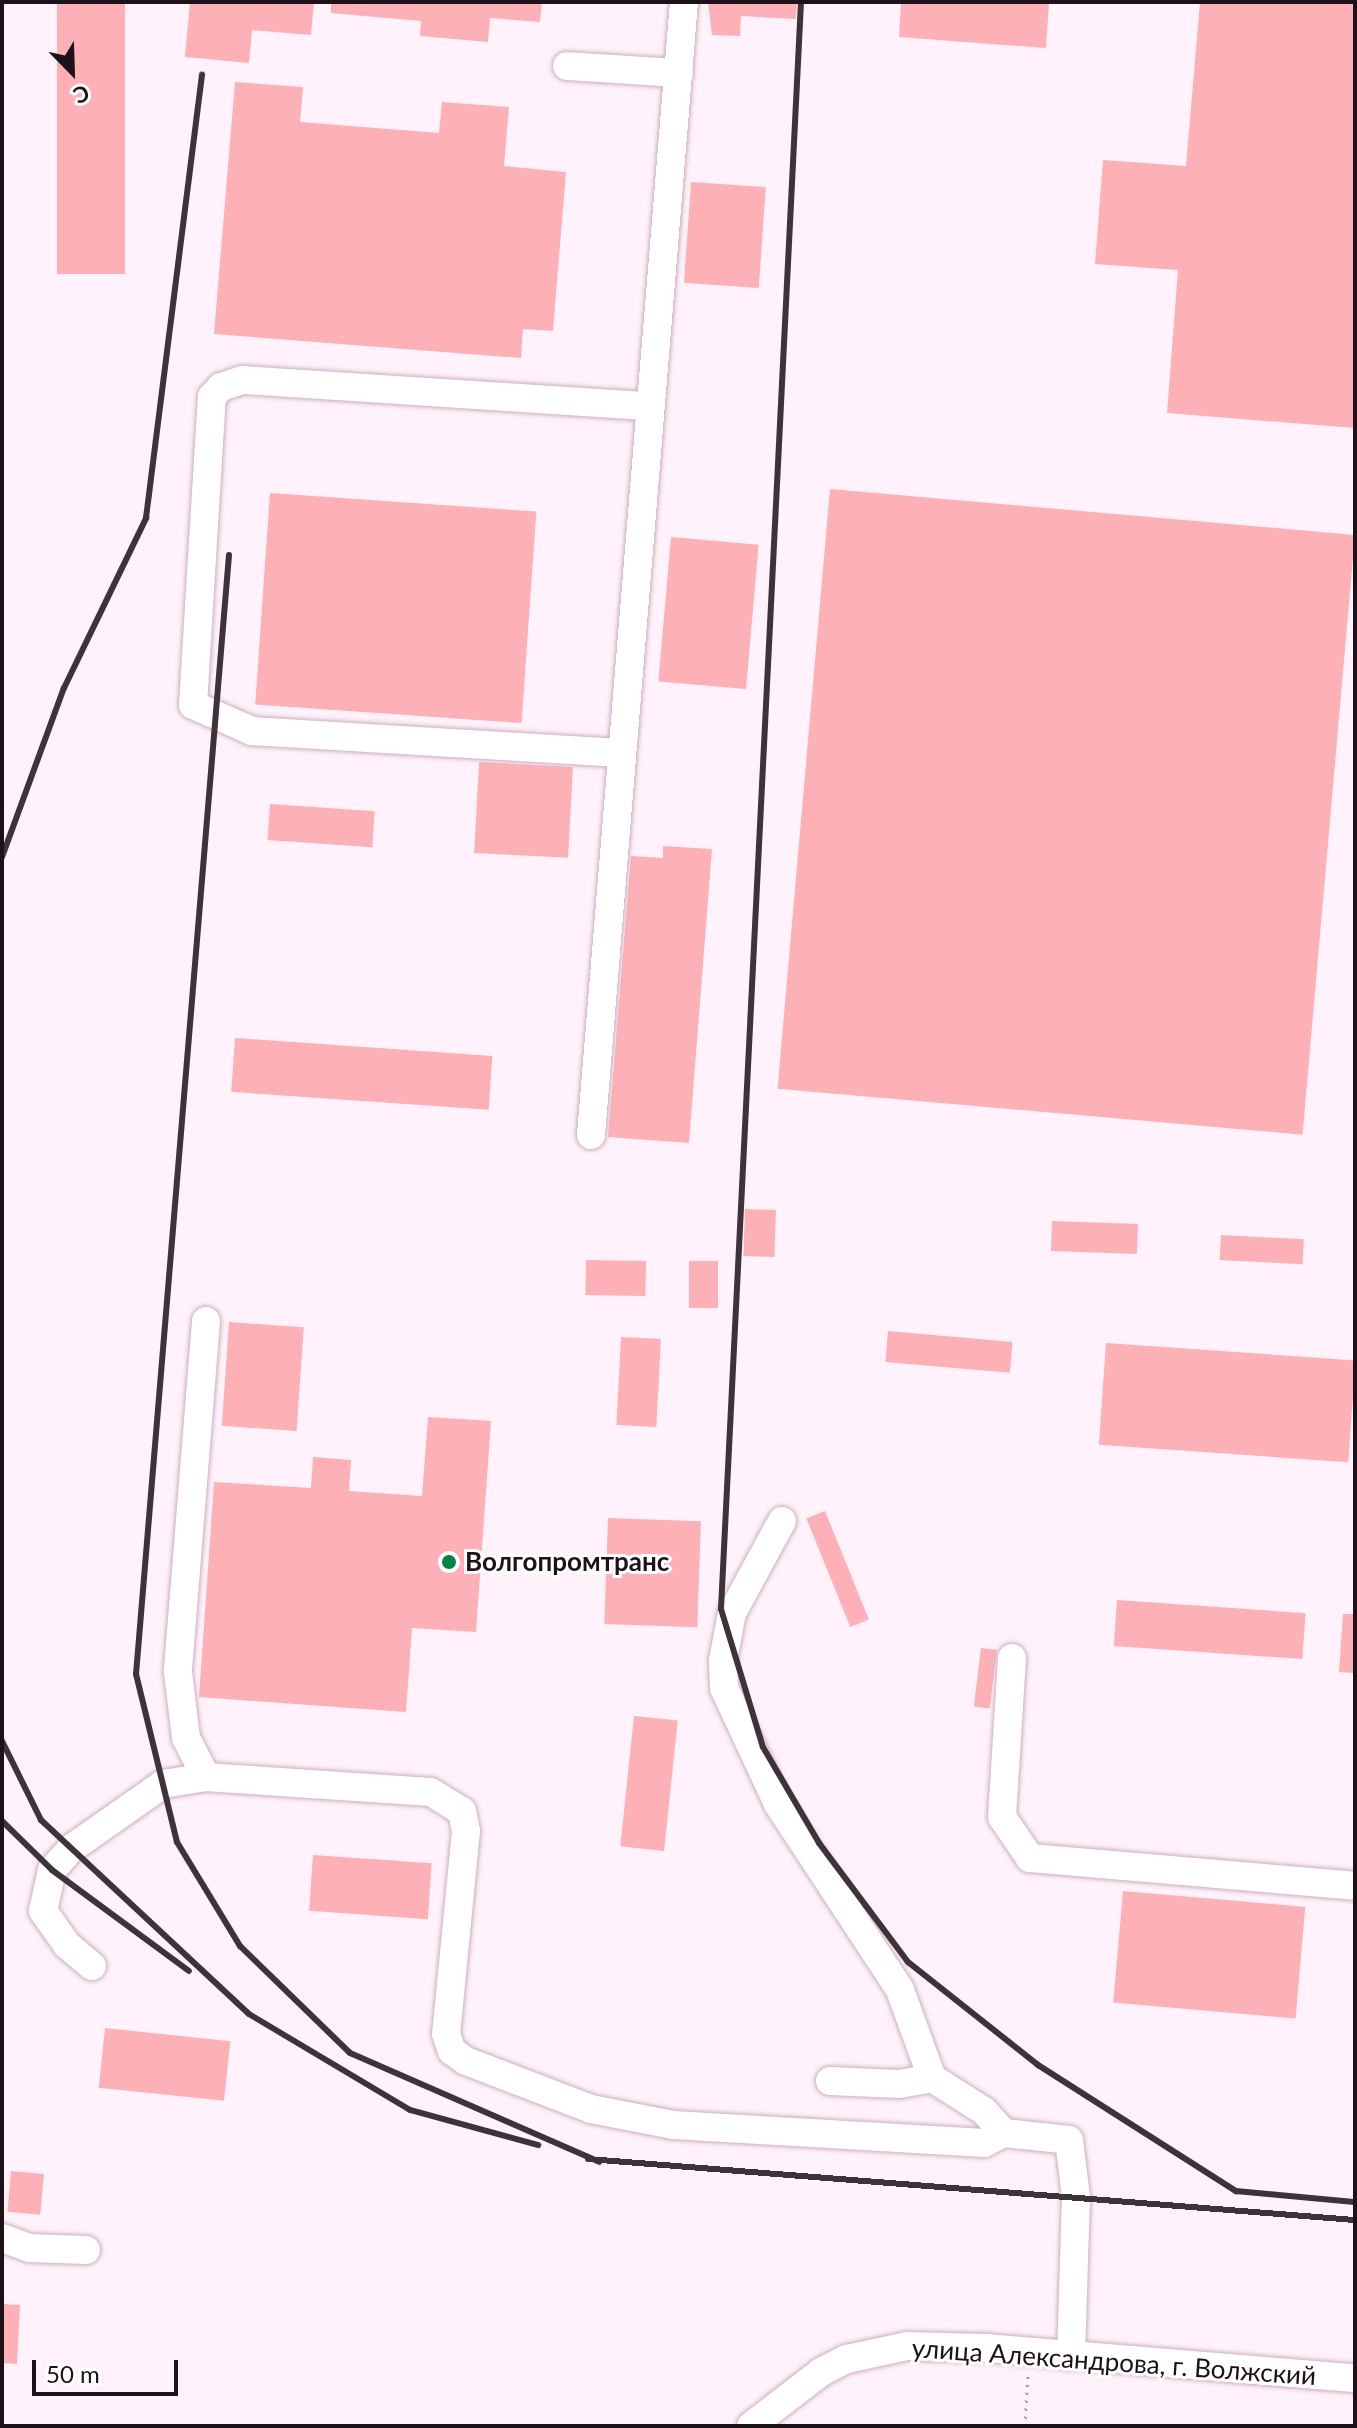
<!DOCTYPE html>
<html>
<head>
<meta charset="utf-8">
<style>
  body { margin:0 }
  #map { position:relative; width:1357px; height:2428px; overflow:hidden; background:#fff2fa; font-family:Lato,sans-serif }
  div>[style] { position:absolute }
  .building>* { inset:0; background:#fdb0b6; transform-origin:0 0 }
  .path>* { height:3px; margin-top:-1.5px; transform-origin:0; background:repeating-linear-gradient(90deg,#a99da5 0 2px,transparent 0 8px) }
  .roads { filter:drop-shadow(0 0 2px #cdaec2) drop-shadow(0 0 2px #cdaec2) }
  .minor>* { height:28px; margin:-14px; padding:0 14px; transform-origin:14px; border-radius:14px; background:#fff }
  .rail>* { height:6px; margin:-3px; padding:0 3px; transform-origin:3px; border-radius:3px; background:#3e333b }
  .dots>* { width:22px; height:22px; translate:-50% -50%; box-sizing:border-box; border:4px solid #fff; border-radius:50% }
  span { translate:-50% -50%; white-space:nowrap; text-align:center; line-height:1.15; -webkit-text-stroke:6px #fff; paint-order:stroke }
  .poi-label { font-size:26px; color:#1d121a; font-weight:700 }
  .left { translate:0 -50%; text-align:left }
  .street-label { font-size:26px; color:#1d121a }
  .frame { position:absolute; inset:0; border:4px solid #1d121a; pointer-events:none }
  .north { position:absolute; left:32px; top:32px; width:80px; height:80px; -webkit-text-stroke:6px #fff; paint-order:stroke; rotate:157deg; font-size:22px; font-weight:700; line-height:32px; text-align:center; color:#1d121a }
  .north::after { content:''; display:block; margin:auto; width:28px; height:36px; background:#1d121a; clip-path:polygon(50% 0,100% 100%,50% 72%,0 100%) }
  .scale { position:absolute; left:32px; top:2360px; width:146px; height:36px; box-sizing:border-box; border:4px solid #1d121a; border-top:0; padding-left:10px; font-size:24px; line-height:28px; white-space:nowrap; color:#1d121a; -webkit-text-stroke:6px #fff; paint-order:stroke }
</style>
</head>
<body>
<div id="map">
  <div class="building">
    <div style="left:57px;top:2px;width:68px;height:272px"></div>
    <div style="clip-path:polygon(190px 2px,314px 2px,311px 35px,252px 30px,249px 63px,185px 57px)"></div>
    <div style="clip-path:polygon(331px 2px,542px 2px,540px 22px,490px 18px,488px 42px,420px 36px,421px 21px,331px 13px)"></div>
    <div style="clip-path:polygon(708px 2px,797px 2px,796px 19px,741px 16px,740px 36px,712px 35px)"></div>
    <div style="clip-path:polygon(901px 2px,1049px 2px,1046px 48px,899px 37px)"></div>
    <div style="clip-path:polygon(1200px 2px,1355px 2px,1355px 428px,1167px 413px,1178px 270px,1095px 264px,1103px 160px,1186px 166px)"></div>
    <div style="clip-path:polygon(235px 82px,303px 87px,300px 122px,439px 133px,442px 102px,509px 107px,504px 166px,566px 172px,553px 331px,523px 329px,521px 358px,214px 334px)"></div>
    <div style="left:691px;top:182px;width:75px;height:101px;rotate:4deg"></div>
    <div style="left:830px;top:489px;width:527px;height:602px;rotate:5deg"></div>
    <div style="left:270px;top:493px;width:267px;height:212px;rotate:4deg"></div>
    <div style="left:671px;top:537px;width:88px;height:145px;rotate:5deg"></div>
    <div style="left:479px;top:762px;width:94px;height:91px;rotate:3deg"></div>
    <div style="left:270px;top:804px;width:105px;height:36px;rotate:4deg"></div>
    <div style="clip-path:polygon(663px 846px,712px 849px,689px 1143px,608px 1137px,631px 856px,663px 858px)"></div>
    <div style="left:235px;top:1038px;width:258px;height:54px;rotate:4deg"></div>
    <div style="left:745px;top:1209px;width:31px;height:47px;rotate:2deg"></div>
    <div style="left:1052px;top:1221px;width:86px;height:30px;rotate:2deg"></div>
    <div style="left:1221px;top:1235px;width:83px;height:25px;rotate:3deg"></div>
    <div style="left:586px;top:1260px;width:60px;height:35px;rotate:1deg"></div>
    <div style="left:689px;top:1261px;width:29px;height:47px"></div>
    <div style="left:229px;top:1322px;width:75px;height:104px;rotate:4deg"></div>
    <div style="left:888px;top:1331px;width:125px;height:31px;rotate:5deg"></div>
    <div style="left:621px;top:1337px;width:40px;height:88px;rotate:3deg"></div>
    <div style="left:1106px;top:1343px;width:250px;height:102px;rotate:4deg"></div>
    <div style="clip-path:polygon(428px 1417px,491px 1421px,476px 1632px,412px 1628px,406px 1712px,199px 1697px,214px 1482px,311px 1488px,313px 1457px,351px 1460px,349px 1491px,422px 1496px)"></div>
    <div style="left:825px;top:1511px;width:117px;height:20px;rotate:68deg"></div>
    <div style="left:608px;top:1518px;width:93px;height:106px;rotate:2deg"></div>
    <div style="left:1117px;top:1600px;width:189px;height:46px;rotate:4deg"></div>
    <div style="clip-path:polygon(1343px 1614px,1355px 1614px,1355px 1673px,1339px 1672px)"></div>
    <div style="left:981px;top:1648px;width:16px;height:59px;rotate:7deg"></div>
    <div style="left:634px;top:1716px;width:44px;height:131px;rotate:6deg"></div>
    <div style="left:313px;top:1855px;width:119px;height:56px;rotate:4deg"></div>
    <div style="left:1123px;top:1891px;width:183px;height:112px;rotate:5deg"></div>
    <div style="left:105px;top:2028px;width:126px;height:60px;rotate:6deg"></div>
    <div style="left:11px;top:2171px;width:33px;height:41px;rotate:5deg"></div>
    <div style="clip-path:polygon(2px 2304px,20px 2305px,17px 2364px,2px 2363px)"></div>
  </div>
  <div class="path">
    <div style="left:1025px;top:2426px;width:52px;rotate:-86.7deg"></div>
  </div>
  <div class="roads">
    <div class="minor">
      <div style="left:567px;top:66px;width:112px;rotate:3.6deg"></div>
      <div style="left:619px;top:753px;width:368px;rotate:-176.6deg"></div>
      <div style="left:252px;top:731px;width:64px;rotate:-156.2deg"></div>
      <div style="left:193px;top:705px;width:309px;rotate:-86.5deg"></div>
      <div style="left:212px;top:397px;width:13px;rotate:-48deg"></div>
      <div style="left:221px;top:387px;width:23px;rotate:-18deg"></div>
      <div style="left:243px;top:380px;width:408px;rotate:3.7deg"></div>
      <div style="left:591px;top:1135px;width:1137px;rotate:-85.31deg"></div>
      <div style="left:206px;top:1321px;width:352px;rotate:94.6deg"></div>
      <div style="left:178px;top:1672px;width:66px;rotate:83.1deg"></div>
      <div style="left:186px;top:1738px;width:44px;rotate:62.9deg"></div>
      <div style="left:782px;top:1521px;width:105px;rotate:118.5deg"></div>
      <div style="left:732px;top:1613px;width:48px;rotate:100.8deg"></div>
      <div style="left:723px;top:1660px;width:28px;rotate:88deg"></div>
      <div style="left:724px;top:1688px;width:128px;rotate:65deg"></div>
      <div style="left:778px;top:1804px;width:222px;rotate:56.7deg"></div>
      <div style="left:900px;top:1990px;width:94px;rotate:70deg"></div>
      <div style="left:1012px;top:1658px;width:159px;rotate:93.6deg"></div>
      <div style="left:1002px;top:1817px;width:50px;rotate:55.7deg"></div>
      <div style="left:1030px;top:1858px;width:326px;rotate:4.9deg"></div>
      <div style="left:92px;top:1966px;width:33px;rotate:-140deg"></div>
      <div style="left:67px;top:1945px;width:42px;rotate:-125.2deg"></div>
      <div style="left:43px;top:1911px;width:42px;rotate:-77.6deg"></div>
      <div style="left:52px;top:1870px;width:30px;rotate:-48deg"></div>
      <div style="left:72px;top:1848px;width:111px;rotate:-35.1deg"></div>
      <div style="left:163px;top:1784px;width:44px;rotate:-9.2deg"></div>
      <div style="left:206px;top:1777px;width:225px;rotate:3.8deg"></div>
      <div style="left:431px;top:1792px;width:36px;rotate:32deg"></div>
      <div style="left:462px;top:1811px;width:20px;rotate:79deg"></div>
      <div style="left:466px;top:1831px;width:204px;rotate:95.6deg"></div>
      <div style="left:446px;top:2034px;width:18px;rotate:71deg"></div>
      <div style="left:452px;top:2051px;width:17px;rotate:36deg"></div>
      <div style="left:466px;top:2061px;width:134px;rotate:21deg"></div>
      <div style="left:591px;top:2109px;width:84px;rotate:11deg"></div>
      <div style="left:673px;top:2125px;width:312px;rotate:3.3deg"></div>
      <div style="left:984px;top:2143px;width:22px;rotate:-27deg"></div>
      <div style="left:830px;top:2081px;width:69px;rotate:2.5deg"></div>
      <div style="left:899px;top:2084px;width:34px;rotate:-10deg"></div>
      <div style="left:932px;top:2078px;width:62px;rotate:32.4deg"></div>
      <div style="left:984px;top:2111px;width:30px;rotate:48deg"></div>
      <div style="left:1004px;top:2133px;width:65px;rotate:6.1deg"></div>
      <div style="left:1069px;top:2140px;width:57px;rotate:83deg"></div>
      <div style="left:1076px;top:2197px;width:159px;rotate:91.8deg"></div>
      <div style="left:2px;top:2238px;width:29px;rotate:20deg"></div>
      <div style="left:29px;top:2248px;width:57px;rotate:2deg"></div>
      <div style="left:751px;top:2426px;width:88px;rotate:-37.6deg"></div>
      <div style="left:821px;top:2372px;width:29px;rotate:-27deg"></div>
      <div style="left:847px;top:2359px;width:61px;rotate:-12.2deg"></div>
      <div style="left:907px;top:2346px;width:80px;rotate:1.4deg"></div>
      <div style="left:987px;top:2348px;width:369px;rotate:4.7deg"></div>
    </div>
  </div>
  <div class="rail">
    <div style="left:801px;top:2px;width:1609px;rotate:92.85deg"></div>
    <div style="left:721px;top:1609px;width:144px;rotate:73.1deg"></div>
    <div style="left:763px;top:1747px;width:111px;rotate:59.7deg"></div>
    <div style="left:819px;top:1843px;width:149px;rotate:53.2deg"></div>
    <div style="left:908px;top:1962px;width:166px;rotate:38.4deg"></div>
    <div style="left:1038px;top:2065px;width:235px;rotate:32.5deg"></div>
    <div style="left:1236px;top:2191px;width:120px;rotate:5.3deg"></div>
    <div style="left:229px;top:555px;width:1123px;rotate:94.75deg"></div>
    <div style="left:136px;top:1674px;width:173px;rotate:76.3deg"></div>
    <div style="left:177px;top:1842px;width:122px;rotate:58.8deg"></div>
    <div style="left:240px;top:1946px;width:153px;rotate:44.2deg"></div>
    <div style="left:350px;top:2053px;width:272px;rotate:23.6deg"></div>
    <div style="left:2px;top:857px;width:180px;rotate:-69.9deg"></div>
    <div style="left:64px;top:688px;width:189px;rotate:-64.2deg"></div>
    <div style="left:146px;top:518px;width:447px;rotate:-82.8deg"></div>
    <div style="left:2px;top:1741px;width:88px;rotate:63.7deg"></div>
    <div style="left:41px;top:1820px;width:284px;rotate:43deg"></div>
    <div style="left:249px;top:2014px;width:187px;rotate:30.8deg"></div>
    <div style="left:410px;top:2110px;width:133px;rotate:15.3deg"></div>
    <div style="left:2px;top:1821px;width:70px;rotate:44.4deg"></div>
    <div style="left:52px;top:1870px;width:170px;rotate:36.4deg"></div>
    <div style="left:588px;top:2159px;width:769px;rotate:4.55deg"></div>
  </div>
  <div class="dots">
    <div style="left:449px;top:1562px;background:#008642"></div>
  </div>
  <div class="poi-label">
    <span class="left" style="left:465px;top:1562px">Волгопромтранс</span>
  </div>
  <div class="street-label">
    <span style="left:1114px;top:2362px;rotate:4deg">улица Александрова, г. Волжский</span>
  </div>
  <div class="frame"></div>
  <div class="north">С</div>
  <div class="scale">50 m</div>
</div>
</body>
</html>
